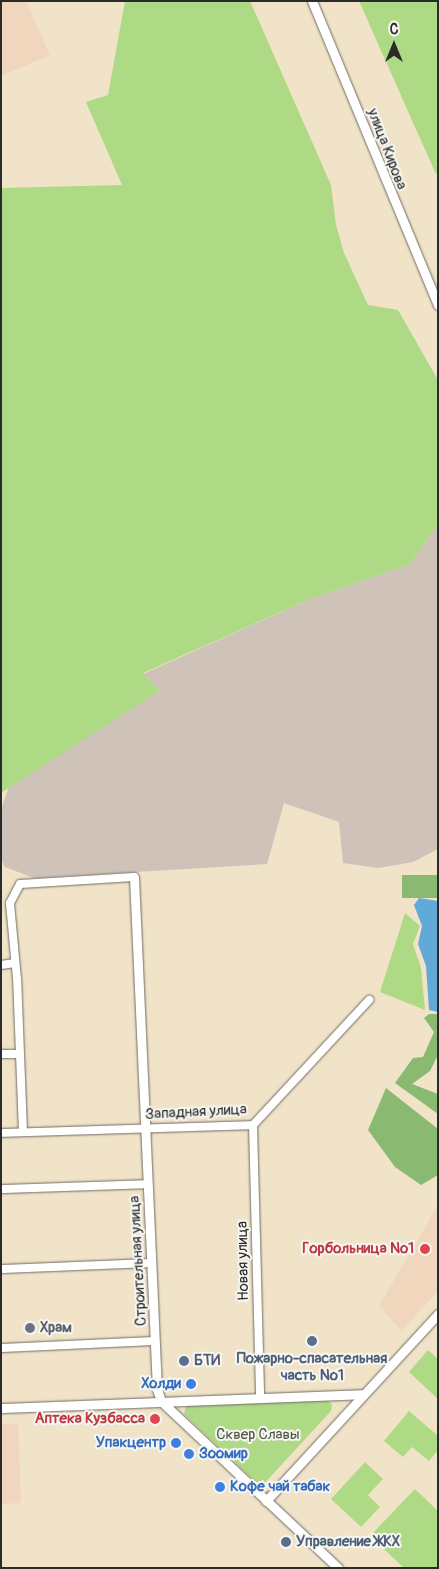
<!DOCTYPE html>
<html>
<head>
<meta charset="utf-8">
<style>
  body { margin:0 }
  #map { position:relative; width:439px; height:1569px; overflow:hidden; background:#f0e3c8; font-family:Pangolin,sans-serif }
  div>[style] { position:absolute }
  .built>* { inset:0; background:#f0d6bc }
  .industrial>* { inset:0; background:#cec2b9 }
  .green>* { inset:0; background:#aed985 }
  .forest>* { inset:0; background:#8ab972; transform-origin:0 0 }
  .water>* { inset:0; background:#61aad8 }
  .roads { filter:drop-shadow(0 0 1px #706b62) drop-shadow(0 0 1px #706b62) }
  .minor>* { height:8px; margin:-4px; padding:0 4px; transform-origin:4px; border-radius:4px; background:#fff }
  .tertiary>* { height:9px; margin:-4.5px; padding:0 4.5px; transform-origin:4.5px; border-radius:4.5px; background:#fff }
  .dots>* { width:14px; height:14px; translate:-50% -50%; box-sizing:border-box; border:2px solid #f6f6f2; border-radius:50% }
  span { translate:-50% -50%; white-space:nowrap; text-align:center; line-height:1.15; -webkit-text-stroke:4px #f6f6f2; paint-order:stroke }
  .street-label { font-size:15px; color:#2b2b2b }
  .health-label { font-size:15px; color:#be3a42; font-weight:700 }
  .right { translate:-100% -50%; text-align:right }
  .worship-label { font-size:15px; color:#5b616d; font-weight:700 }
  .left { translate:0 -50%; text-align:left }
  .service-label { font-size:15px; color:#4e5e75; font-weight:700 }
  .shop-label { font-size:15px; color:#366cbe; font-weight:700 }
  .park-label { font-size:15px; color:#4c5642 }
  .frame { position:absolute; inset:0; border:2px solid #2b2b2b; pointer-events:none }
  .north { position:absolute; left:369px; top:20px; width:50px; height:50px; -webkit-text-stroke:4px #f6f6f2; paint-order:stroke; rotate:0deg; font-size:14px; font-weight:700; line-height:20px; text-align:center; color:#2b2b2b }
  .north::after { content:''; display:block; margin:auto; width:18px; height:22px; background:#2b2b2b; clip-path:polygon(50% 0,100% 100%,50% 72%,0 100%) }
</style>
</head>
<body>
<div id="map">
  <div class="built">
    <div style="clip-path:polygon(1px 1px,26px 1px,50px 55px,1px 76px)"></div>
    <div style="clip-path:polygon(438px 1205px,438px 1291px,401px 1331px,379px 1306px)"></div>
    <div style="clip-path:polygon(1px 1424px,18px 1424px,21px 1503px,1px 1504px)"></div>
  </div>
  <div class="industrial">
    <div style="clip-path:polygon(438px 524px,438px 849px,413px 862px,378px 868px,343px 863px,339px 822px,284px 803px,267px 864px,34px 878px,5px 867px,1px 859px,1px 810px,9px 786px,159px 691px,143px 674px,310px 599px,410px 564px)"></div>
  </div>
  <div class="green">
    <div style="clip-path:polygon(125px 1px,250px 1px,331px 185px,336px 225px,344px 253px,368px 305px,398px 310px,438px 380px,438px 524px,410px 564px,310px 599px,143px 673px,159px 691px,1px 793px,1px 188px,122px 185px,86px 102px,108px 95px)"></div>
    <div style="clip-path:polygon(359px 1px,438px 1px,438px 175px,435px 172px)"></div>
    <div style="clip-path:polygon(405px 913px,420px 926px,413px 944px,421px 968px,425px 1010px,380px 992px)"></div>
    <div style="clip-path:polygon(428px 1350px,438px 1359px,438px 1399px,409px 1372px)"></div>
    <div style="clip-path:polygon(327px 1398px,332px 1405px,331px 1411px,261px 1487px,184px 1414px,187px 1402px)"></div>
    <div style="clip-path:polygon(409px 1411px,438px 1436px,438px 1450px,429px 1461px,412px 1447px,403px 1457px,384px 1441px)"></div>
    <div style="clip-path:polygon(365px 1462px,383px 1479px,368px 1495px,380px 1507px,361px 1527px,331px 1499px)"></div>
    <div style="clip-path:polygon(415px 1489px,438px 1511px,438px 1568px,404px 1568px,370px 1536px)"></div>
  </div>
  <div class="forest">
    <div style="left:438px;top:875px;width:23px;height:36px;rotate:90deg"></div>
    <div style="clip-path:polygon(429px 1014px,438px 1014px,438px 1055px,430px 1071px,412px 1084px,438px 1094px,438px 1114px,395px 1083px,413px 1058px,423px 1057px,434px 1032px,424px 1018px)"></div>
    <div style="clip-path:polygon(386px 1088px,438px 1129px,438px 1175px,421px 1185px,395px 1167px,368px 1130px)"></div>
  </div>
  <div class="water">
    <div style="clip-path:polygon(419px 898px,438px 901px,438px 1012px,429px 1010px,426px 966px,418px 944px,422px 926px,414px 905px)"></div>
  </div>
  <div class="roads">
    <div class="minor">
      <div style="left:1px;top:965px;width:14px;rotate:-8deg"></div>
      <div style="left:1px;top:1054px;width:18px"></div>
      <div style="left:253px;top:1125px;width:272px;rotate:88.5deg"></div>
      <div style="left:23px;top:1132px;width:153px;rotate:-92.2deg"></div>
      <div style="left:17px;top:979px;width:76px;rotate:-95.3deg"></div>
      <div style="left:10px;top:903px;width:21px;rotate:-62deg"></div>
      <div style="left:20px;top:884px;width:114px;rotate:-3.5deg"></div>
      <div style="left:1px;top:1133px;width:252px;rotate:-1.8deg"></div>
      <div style="left:253px;top:1125px;width:171px;rotate:-47.1deg"></div>
      <div style="left:1px;top:1189px;width:147px;rotate:-1.9deg"></div>
      <div style="left:1px;top:1269px;width:151px;rotate:-2.3deg"></div>
      <div style="left:1px;top:1348px;width:154px;rotate:-2.6deg"></div>
    </div>
    <div class="tertiary">
      <div style="left:312px;top:1px;width:329px;rotate:67.5deg"></div>
      <div style="left:134px;top:877px;width:513px;rotate:87.43deg"></div>
      <div style="left:157px;top:1389px;width:13px;rotate:72deg"></div>
      <div style="left:161px;top:1401px;width:243px;rotate:43.3deg"></div>
      <div style="left:1px;top:1408px;width:362px;rotate:-2.2deg"></div>
      <div style="left:266px;top:1501px;width:254px;rotate:-47.4deg"></div>
    </div>
  </div>
  <div class="dots">
    <div style="left:425px;top:1249px;background:#e0444e"></div>
    <div style="left:30px;top:1328px;background:#6b7280"></div>
    <div style="left:312px;top:1341px;background:#5c6f8a"></div>
    <div style="left:184px;top:1361px;background:#5c6f8a"></div>
    <div style="left:191px;top:1384px;background:#3f7fe0"></div>
    <div style="left:155px;top:1419px;background:#e0444e"></div>
    <div style="left:176px;top:1443px;background:#3f7fe0"></div>
    <div style="left:189px;top:1454px;background:#3f7fe0"></div>
    <div style="left:220px;top:1487px;background:#3f7fe0"></div>
    <div style="left:286px;top:1542px;background:#5c6f8a"></div>
  </div>
  <div class="street-label">
    <span style="left:387px;top:149px;rotate:69deg">улица Кирова</span>
    <span style="left:196px;top:1112px;rotate:-3deg">Западная улица</span>
    <span style="left:138px;top:1261px;rotate:-93deg">Строительная улица</span>
    <span style="left:243px;top:1261px;rotate:-91deg">Новая улица</span>
  </div>
  <div class="health-label">
    <span class="right" style="left:414px;top:1249px">Горбольница №1</span>
    <span class="right" style="left:145px;top:1419px">Аптека Кузбасса</span>
  </div>
  <div class="worship-label">
    <span class="left" style="left:40px;top:1328px">Храм</span>
  </div>
  <div class="service-label">
    <span style="left:312px;top:1367px">Пожарно-спасательная<br>часть №1</span>
    <span class="left" style="left:194px;top:1361px">БТИ</span>
    <span class="left" style="left:296px;top:1542px">Управление ЖКХ</span>
  </div>
  <div class="shop-label">
    <span class="right" style="left:181px;top:1384px">Холди</span>
    <span class="right" style="left:166px;top:1443px">Упакцентр</span>
    <span class="left" style="left:199px;top:1454px">Зоомир</span>
    <span class="left" style="left:230px;top:1487px">Кофе чай табак</span>
  </div>
  <div class="park-label">
    <span style="left:258px;top:1435px">Сквер Славы</span>
  </div>
  <div class="frame"></div>
  <div class="north">С</div>
</div>
</body>
</html>
